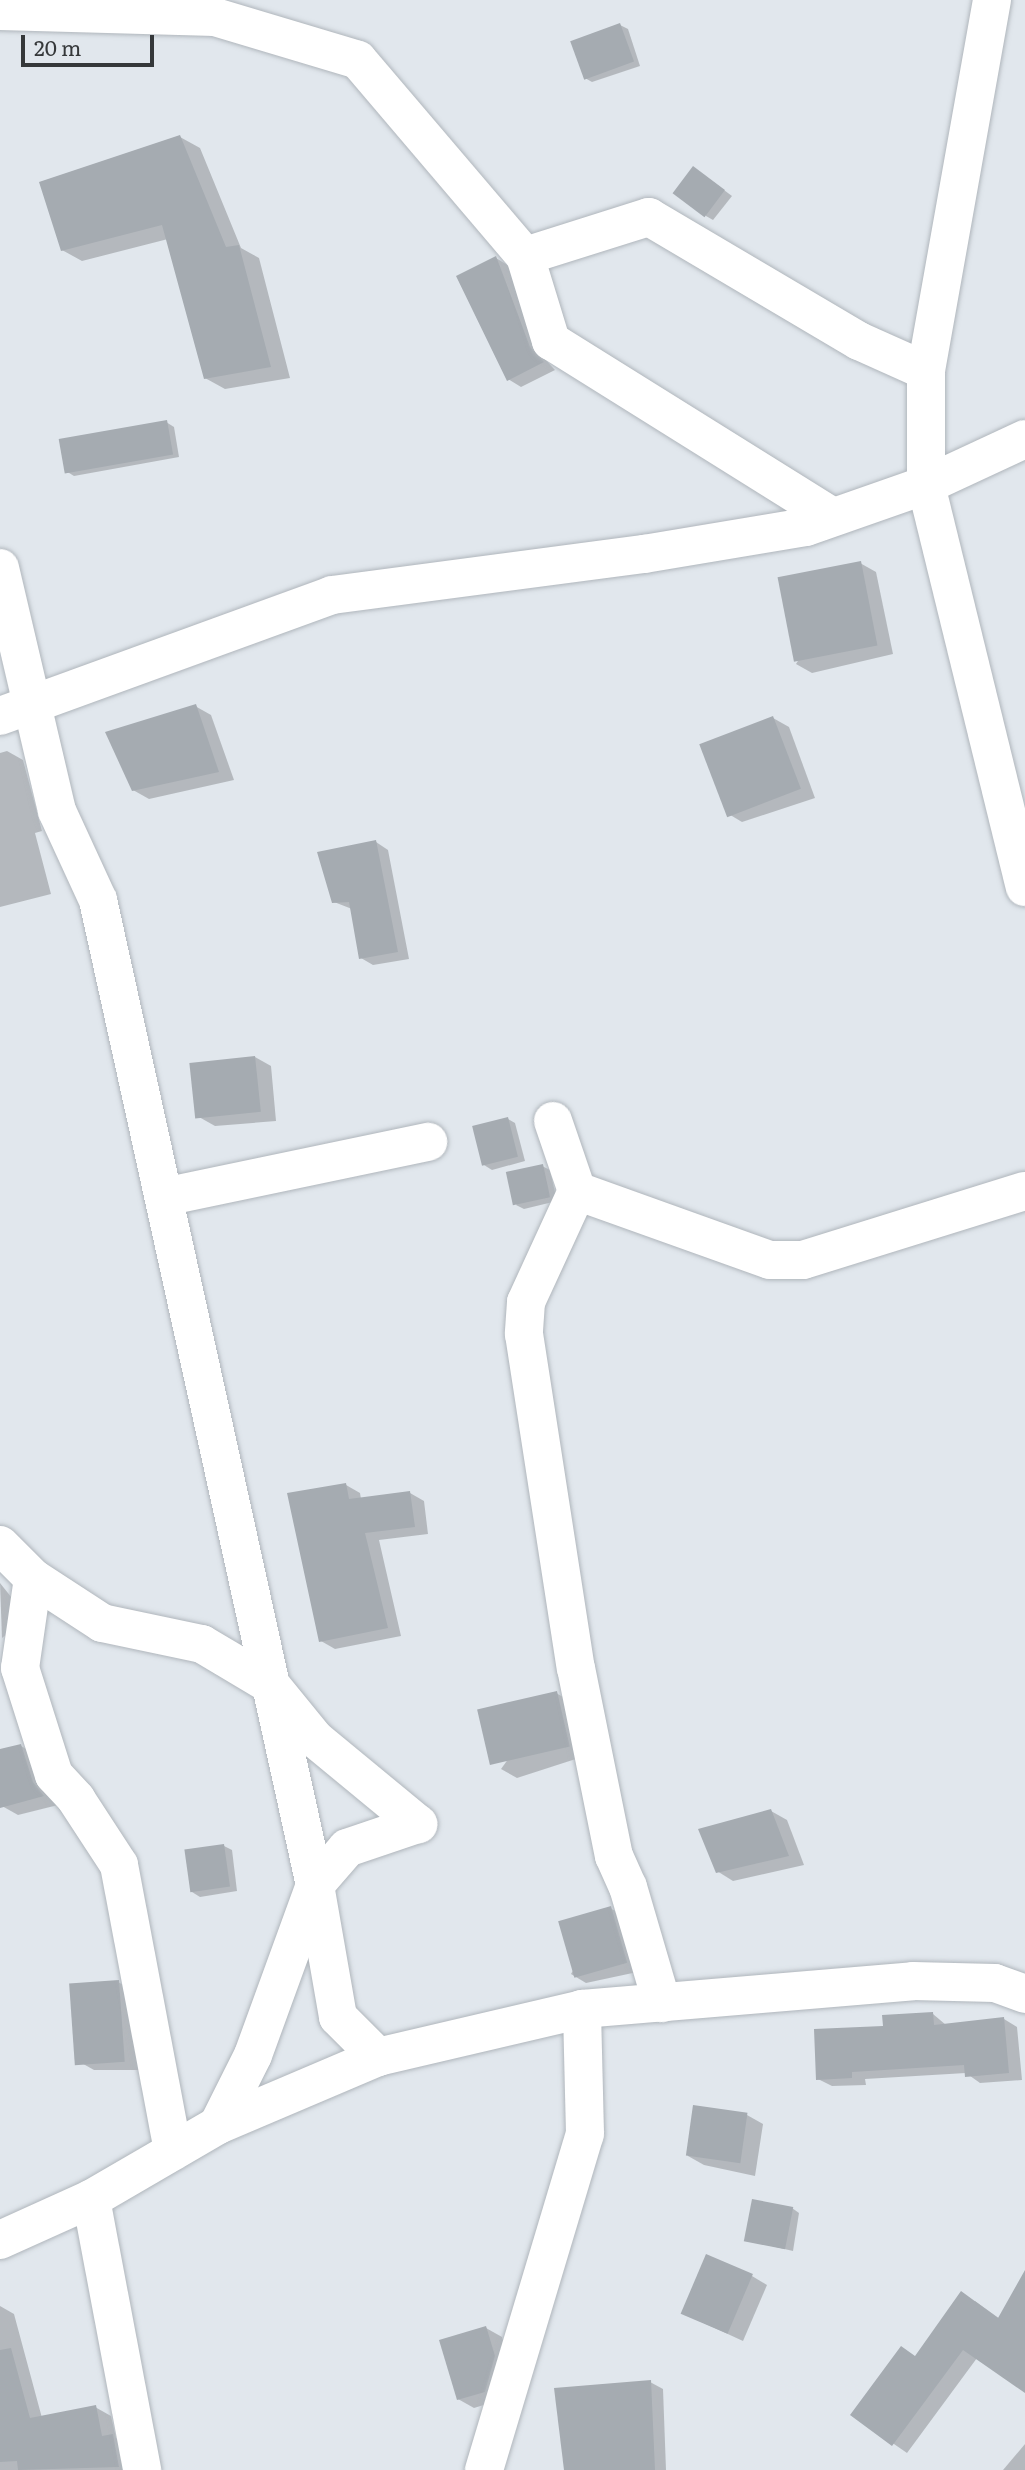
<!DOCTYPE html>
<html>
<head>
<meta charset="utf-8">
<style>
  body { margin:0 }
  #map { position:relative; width:1025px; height:2470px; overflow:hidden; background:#e1e7ed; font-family:Literata,serif }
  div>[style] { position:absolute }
  .shadow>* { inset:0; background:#0003 }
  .building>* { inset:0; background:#a5abb1; transform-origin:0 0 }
  .roads { filter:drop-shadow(0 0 2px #b0b6bc) drop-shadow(0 0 2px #b0b6bc) }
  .minor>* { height:38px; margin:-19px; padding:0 19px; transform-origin:19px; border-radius:19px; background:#fff }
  span { translate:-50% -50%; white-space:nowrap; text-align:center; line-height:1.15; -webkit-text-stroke:5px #e1e7ed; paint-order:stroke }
  .scale { position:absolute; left:21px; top:35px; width:133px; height:32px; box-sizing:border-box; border:4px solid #35383a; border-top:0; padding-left:9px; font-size:21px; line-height:24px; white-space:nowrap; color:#35383a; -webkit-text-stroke:5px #e1e7ed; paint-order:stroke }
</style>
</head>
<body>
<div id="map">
  <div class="shadow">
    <div style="clip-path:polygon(620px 25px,628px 29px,640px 66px,592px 82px,585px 78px)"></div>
    <div style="clip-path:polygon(180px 137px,200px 148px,241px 248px,259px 258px,290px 378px,225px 389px,205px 378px,168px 239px,82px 261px,62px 250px)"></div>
    <div style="clip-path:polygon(701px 173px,732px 196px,713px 220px,706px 216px)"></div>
    <div style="clip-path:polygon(496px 258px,509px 266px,543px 357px,555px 370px,521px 387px,508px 379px)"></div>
    <div style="clip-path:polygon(166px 422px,174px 427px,179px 457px,74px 476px,66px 471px)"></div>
    <div style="clip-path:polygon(860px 563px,876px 572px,893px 654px,812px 673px,796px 664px)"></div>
    <div style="clip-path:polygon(195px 706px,211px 715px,234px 780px,149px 799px,133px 790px)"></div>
    <div style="clip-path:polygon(773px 718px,789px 727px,815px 798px,742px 822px,727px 813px)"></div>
    <div style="clip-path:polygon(7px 751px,23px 760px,42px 831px,35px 833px,51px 894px,0 907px,0 753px)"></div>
    <div style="clip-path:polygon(376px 842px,388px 850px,409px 959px,373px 965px,361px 958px,352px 909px,334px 902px)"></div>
    <div style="clip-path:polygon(255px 1057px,271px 1066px,276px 1121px,215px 1126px,199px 1117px)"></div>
    <div style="clip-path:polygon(508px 1119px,515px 1123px,525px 1161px,492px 1170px,484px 1165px)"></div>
    <div style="clip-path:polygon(542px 1166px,550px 1170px,557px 1201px,524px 1209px,516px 1205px)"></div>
    <div style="clip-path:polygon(346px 1485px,360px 1493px,361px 1499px,410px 1493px,424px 1501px,428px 1534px,379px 1540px,401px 1636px,335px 1649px,321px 1641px)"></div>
    <div style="clip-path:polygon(0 1583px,23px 1612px,21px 1623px,2px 1638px)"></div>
    <div style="clip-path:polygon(556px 1693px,572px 1702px,585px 1756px,517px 1778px,501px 1769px)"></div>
    <div style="clip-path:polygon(21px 1746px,37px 1755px,58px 1805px,18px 1815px,2px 1806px,0 1751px)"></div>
    <div style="clip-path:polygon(771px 1811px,787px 1820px,804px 1865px,733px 1881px,717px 1871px)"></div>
    <div style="clip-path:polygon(224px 1846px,232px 1850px,237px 1891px,200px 1897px,192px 1892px)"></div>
    <div style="clip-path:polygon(610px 1908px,626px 1917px,642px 1971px,586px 1983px,571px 1974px)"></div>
    <div style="clip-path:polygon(118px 1982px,134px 1991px,140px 2070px,94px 2070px,78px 2061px)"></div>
    <div style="clip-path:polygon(933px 2014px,946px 2025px,1004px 2019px,1017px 2027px,1022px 2080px,980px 2083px,966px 2073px,865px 2079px,866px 2085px,832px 2086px,818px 2079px,885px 2027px)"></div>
    <div style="clip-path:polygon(695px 2107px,747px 2115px,763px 2124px,755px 2176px,704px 2165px,688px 2156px)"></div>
    <div style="clip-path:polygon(792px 2208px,799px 2213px,793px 2251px,746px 2240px)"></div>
    <div style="clip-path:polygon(1025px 2274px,1025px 2390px,977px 2358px,907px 2453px,852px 2415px,975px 2301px,1000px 2319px)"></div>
    <div style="clip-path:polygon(752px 2276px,767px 2285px,743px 2341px,682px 2313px)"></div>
    <div style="clip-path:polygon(0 2306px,14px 2314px,42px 2418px,95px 2407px,111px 2416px,116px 2438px,128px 2445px,133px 2470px,0 2470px)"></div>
    <div style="clip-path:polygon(486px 2328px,502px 2337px,510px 2366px,500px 2400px,474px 2408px,458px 2399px)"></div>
    <div style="clip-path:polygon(650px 2382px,663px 2389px,666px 2470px,565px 2470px)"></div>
    <div style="clip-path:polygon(1025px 2444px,1025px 2470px,1003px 2470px)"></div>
  </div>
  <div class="building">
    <div style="left:620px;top:23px;width:41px;height:53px;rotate:70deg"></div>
    <div style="clip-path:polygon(180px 135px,226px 247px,239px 245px,271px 367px,204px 379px,162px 225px,61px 251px,39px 182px)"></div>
    <div style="left:693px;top:166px;width:40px;height:34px;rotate:37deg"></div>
    <div style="clip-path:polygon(496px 256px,530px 347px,544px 362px,507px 381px,456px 276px)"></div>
    <div style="left:167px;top:420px;width:35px;height:110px;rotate:80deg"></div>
    <div style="left:861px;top:561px;width:86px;height:85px;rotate:79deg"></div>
    <div style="clip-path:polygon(196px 704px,219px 772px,132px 791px,105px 732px)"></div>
    <div style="left:773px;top:716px;width:78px;height:79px;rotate:69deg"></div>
    <div style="clip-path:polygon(376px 840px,398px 952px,359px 959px,349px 902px,332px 903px,317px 852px)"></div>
    <div style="left:255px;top:1056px;width:56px;height:66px;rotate:84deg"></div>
    <div style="left:508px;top:1117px;width:41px;height:37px;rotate:76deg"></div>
    <div style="left:543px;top:1164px;width:34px;height:38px;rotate:78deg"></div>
    <div style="clip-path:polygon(346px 1483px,349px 1499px,410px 1491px,415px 1527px,365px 1533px,388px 1628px,319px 1642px,287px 1493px)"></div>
    <div style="left:557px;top:1691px;width:57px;height:82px;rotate:77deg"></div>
    <div style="clip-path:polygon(21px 1744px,33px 1782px,44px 1796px,0 1808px,0 1749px)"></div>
    <div style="clip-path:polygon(771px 1809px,789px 1856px,716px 1873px,698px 1829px)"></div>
    <div style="left:224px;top:1844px;width:43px;height:40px;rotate:82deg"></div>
    <div style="left:611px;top:1906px;width:59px;height:55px;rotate:74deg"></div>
    <div style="left:119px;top:1980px;width:82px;height:50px;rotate:86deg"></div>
    <div style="clip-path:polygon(933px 2012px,934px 2025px,1004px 2017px,1009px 2073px,965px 2077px,964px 2065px,852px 2072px,852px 2078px,816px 2080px,814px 2029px,883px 2026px,882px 2015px)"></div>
    <div style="left:693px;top:2105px;width:55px;height:51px;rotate:8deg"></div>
    <div style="left:752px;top:2199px;width:42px;height:43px;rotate:11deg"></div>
    <div style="left:706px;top:2254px;width:51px;height:65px;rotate:23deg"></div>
    <div style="clip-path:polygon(1025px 2270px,1025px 2393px,963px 2350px,892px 2446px,850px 2415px,901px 2346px,915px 2356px,961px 2291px,998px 2318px)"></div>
    <div style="clip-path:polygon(486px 2326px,495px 2356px,485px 2392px,457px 2400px,439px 2340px)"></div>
    <div style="clip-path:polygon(11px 2348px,30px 2418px,96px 2405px,102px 2436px,113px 2434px,119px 2467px,18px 2470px,17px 2461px,0 2462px,0 2350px)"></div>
    <div style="clip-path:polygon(651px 2380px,655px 2470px,564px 2470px,554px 2388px)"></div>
  </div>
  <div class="roads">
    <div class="minor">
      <div style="left:992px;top:0;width:377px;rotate:100.1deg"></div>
      <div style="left:926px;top:371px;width:114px;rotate:90deg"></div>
      <div style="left:926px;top:485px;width:414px;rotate:76.2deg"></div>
      <div style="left:0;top:11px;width:215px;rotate:1.6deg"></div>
      <div style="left:215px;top:17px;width:149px;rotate:16.7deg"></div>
      <div style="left:358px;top:60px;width:257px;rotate:49.6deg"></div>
      <div style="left:525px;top:256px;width:89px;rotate:73deg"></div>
      <div style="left:551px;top:341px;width:332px;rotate:32deg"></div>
      <div style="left:525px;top:256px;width:130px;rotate:-17.5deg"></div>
      <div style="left:649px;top:217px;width:244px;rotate:30.6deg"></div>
      <div style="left:859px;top:341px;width:73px;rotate:24.1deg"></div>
      <div style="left:0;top:568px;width:250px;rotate:76.8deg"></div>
      <div style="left:57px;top:811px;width:98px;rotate:65.3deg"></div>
      <div style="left:98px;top:900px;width:1009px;rotate:77.58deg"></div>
      <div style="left:315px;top:1885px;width:134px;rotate:80.1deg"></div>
      <div style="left:338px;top:2017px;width:57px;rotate:45deg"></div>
      <div style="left:0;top:716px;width:353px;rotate:-20deg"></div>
      <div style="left:332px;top:595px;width:315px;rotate:-7.5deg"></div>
      <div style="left:644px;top:554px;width:164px;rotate:-9.5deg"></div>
      <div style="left:806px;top:527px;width:127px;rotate:-19.3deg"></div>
      <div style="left:926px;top:485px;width:109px;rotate:-24.9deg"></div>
      <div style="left:553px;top:1121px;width:74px;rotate:71.1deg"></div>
      <div style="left:577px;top:1191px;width:205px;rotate:19.7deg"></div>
      <div style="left:770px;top:1260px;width:33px"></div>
      <div style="left:803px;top:1260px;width:232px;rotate:-17.3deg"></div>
      <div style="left:577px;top:1191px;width:122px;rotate:114.7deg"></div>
      <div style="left:526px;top:1302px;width:32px;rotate:94deg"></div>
      <div style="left:524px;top:1334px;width:338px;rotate:81.2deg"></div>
      <div style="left:576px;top:1668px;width:192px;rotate:78.6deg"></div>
      <div style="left:614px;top:1856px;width:34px;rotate:66deg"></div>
      <div style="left:628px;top:1887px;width:121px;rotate:73.7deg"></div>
      <div style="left:164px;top:1197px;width:270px;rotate:-11.8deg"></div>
      <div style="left:0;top:1545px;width:47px;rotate:45deg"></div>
      <div style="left:33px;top:1578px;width:82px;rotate:33.1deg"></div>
      <div style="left:102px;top:1623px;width:102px;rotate:11.9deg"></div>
      <div style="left:202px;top:1644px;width:80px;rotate:30.7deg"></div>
      <div style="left:271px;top:1685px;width:70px;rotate:50.8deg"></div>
      <div style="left:315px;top:1739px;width:134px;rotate:39.5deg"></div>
      <div style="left:33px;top:1578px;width:91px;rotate:98.2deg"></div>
      <div style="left:20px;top:1668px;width:112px;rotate:72.4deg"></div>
      <div style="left:54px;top:1775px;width:33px;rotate:47deg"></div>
      <div style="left:76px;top:1799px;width:79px;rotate:56.9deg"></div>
      <div style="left:119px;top:1865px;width:291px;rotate:79.3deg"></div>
      <div style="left:218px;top:2125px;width:78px;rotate:-63.4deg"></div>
      <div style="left:253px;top:2055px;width:181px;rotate:-70deg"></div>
      <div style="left:315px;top:1885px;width:49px;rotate:-49.1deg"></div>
      <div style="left:347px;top:1848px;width:75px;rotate:-18.7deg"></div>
      <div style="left:91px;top:2199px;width:276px;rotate:79.3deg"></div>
      <div style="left:0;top:2240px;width:100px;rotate:-24.3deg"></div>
      <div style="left:91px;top:2199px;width:147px;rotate:-30.2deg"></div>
      <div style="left:218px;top:2125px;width:174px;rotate:-23deg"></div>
      <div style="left:378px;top:2057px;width:210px;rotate:-13.2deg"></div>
      <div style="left:582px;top:2009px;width:332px;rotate:-4.8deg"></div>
      <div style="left:913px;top:1981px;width:82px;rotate:1.4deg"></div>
      <div style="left:995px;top:1983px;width:32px;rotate:20deg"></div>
      <div style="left:484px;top:2470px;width:351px;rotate:-73.3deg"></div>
      <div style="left:585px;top:2134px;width:125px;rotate:-91.4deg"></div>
    </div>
  </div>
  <div class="scale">20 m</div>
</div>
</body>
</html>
